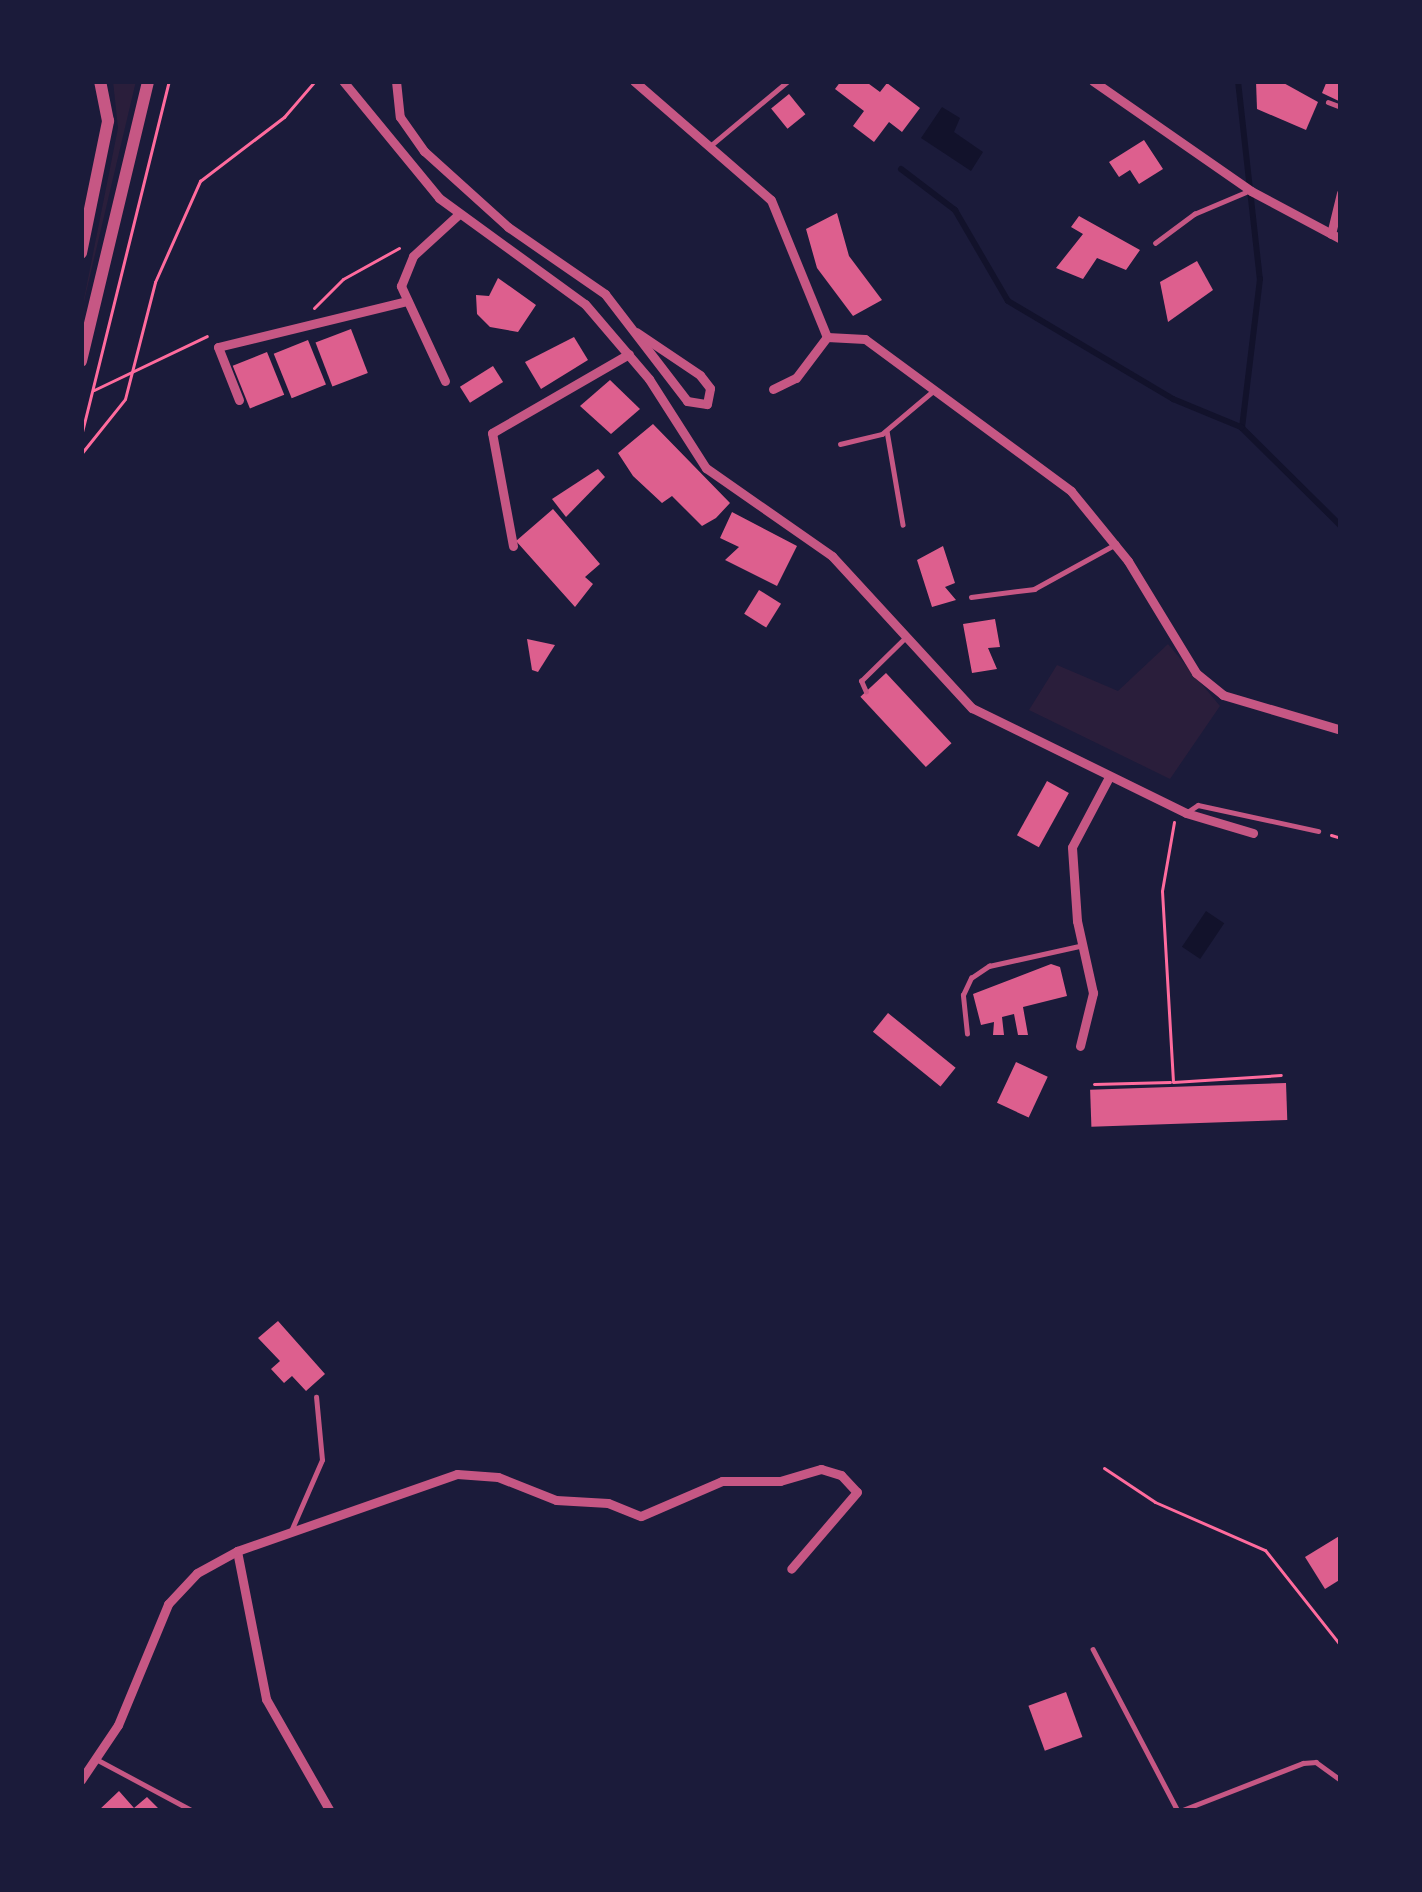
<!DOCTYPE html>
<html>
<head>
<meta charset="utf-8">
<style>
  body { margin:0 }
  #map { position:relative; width:1422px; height:1892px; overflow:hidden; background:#1b1b3a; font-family:"Space Grotesk",sans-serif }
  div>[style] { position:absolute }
  .green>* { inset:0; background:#2a1e3b }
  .water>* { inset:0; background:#12122b; transform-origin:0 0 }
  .stream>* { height:6px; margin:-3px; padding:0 3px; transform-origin:3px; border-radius:3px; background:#12122b }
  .building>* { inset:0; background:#dd5f8e; transform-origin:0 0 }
  .path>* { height:3px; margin:-1.5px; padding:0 1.5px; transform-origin:1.5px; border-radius:1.5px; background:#ff6b9d }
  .service>* { height:4.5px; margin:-2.25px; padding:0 2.25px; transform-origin:2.25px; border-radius:2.25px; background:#c65784 }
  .minor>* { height:9px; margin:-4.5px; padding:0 4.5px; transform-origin:4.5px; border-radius:4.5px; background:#c65784 }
  .tertiary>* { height:12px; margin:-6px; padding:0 6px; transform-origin:6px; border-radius:6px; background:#c65784 }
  span { translate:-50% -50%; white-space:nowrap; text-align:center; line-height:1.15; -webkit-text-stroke:12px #1b1b3a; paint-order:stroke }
  .frame { position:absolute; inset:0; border:84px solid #1b1b3a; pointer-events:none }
</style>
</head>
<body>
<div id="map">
  <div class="green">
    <div style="clip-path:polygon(113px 81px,136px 81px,81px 314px,118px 128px)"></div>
    <div style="clip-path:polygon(1168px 644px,1220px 706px,1170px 779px,1029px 710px,1057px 665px,1118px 691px)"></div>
  </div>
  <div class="water">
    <div style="clip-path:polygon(942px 107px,960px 118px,954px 132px,983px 152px,971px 171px,921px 138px)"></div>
    <div style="left:1206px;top:911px;width:22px;height:43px;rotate:34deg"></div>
  </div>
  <div class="stream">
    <div style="left:1238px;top:81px;width:199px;rotate:83.7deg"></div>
    <div style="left:1260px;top:279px;width:150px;rotate:96.9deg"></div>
    <div style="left:1242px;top:428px;width:139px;rotate:44.7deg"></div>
    <div style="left:901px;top:169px;width:68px;rotate:37.2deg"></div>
    <div style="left:955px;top:210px;width:105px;rotate:59.8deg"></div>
    <div style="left:1008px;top:301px;width:192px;rotate:30.7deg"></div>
    <div style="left:1173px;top:399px;width:74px;rotate:22.4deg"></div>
  </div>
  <div class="building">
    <div style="clip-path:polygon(841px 81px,865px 81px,880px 92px,887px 83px,920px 108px,902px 132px,889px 122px,874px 142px,853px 126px,864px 111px,835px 89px)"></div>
    <div style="clip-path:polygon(1256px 81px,1280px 81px,1318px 102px,1306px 130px,1257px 109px)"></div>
    <div style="clip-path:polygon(1327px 81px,1341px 81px,1341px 102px,1322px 93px)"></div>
    <div style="left:789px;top:94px;width:26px;height:23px;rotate:51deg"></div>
    <div style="clip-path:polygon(1144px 140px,1163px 169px,1139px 184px,1130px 170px,1119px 177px,1109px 162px)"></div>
    <div style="clip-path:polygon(837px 213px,849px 256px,882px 300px,853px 316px,817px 268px,806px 229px)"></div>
    <div style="clip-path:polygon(1079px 216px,1140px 250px,1126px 270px,1097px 258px,1083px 279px,1056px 268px,1083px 234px,1071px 227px)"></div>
    <div style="clip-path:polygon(1197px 261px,1213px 290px,1168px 322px,1160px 282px)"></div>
    <div style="clip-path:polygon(498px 278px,536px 305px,518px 332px,490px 327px,477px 314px,476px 295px,489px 296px)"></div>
    <div style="left:351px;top:329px;width:47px;height:38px;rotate:69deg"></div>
    <div style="clip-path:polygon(574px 337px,588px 360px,541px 389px,525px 362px)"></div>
    <div style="left:308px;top:340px;width:48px;height:37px;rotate:68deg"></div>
    <div style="left:267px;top:352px;width:46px;height:37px;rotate:68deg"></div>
    <div style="left:493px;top:366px;width:19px;height:39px;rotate:58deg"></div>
    <div style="clip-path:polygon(610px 380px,640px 409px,611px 434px,580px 406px)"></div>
    <div style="clip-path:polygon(653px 424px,730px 503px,716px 518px,702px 526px,672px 496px,662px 503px,633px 476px,618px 453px)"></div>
    <div style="clip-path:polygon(598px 469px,605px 477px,566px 517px,552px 499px)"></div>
    <div style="clip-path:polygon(553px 509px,600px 564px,585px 577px,593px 584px,575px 607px,516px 541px)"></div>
    <div style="clip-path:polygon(732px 512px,797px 546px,777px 586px,725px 560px,739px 547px,720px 538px)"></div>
    <div style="clip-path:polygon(943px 546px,955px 583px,945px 587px,956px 600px,932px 607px,917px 560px)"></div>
    <div style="left:759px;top:590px;width:26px;height:28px;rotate:32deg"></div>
    <div style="clip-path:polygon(995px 619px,1000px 647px,988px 648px,997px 669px,972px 673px,963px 624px)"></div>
    <div style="clip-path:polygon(527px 639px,555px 645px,538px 672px,532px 670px)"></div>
    <div style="left:886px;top:673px;width:96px;height:35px;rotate:47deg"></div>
    <div style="left:1047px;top:781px;width:25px;height:62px;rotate:29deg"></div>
    <div style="clip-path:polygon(1051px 964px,1060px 967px,1067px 996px,1023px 1007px,1028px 1035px,1018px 1035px,1014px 1014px,1002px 1017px,1004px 1035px,993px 1035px,994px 1022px,981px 1025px,973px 994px)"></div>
    <div style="left:888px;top:1013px;width:87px;height:24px;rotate:39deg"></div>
    <div style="left:1016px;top:1062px;width:35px;height:45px;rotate:25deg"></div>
    <div style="left:1286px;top:1083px;width:37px;height:196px;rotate:88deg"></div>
    <div style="clip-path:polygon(278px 1321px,325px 1374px,306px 1391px,292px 1376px,284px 1383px,271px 1369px,280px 1361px,258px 1338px)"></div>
    <div style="clip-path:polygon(1341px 1535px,1341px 1579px,1325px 1589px,1305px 1557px)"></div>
    <div style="left:1066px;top:1692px;width:48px;height:40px;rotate:70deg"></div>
    <div style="clip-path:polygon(119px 1791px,134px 1808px,147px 1797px,161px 1811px,98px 1811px)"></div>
  </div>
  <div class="path">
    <div style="left:879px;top:81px;width:3px"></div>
    <div style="left:314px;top:308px;width:41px;rotate:-45deg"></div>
    <div style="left:343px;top:279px;width:64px;rotate:-29deg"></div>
    <div style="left:94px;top:390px;width:125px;rotate:-25.5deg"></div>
    <div style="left:81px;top:436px;width:366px;rotate:-76.1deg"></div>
    <div style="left:81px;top:454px;width:70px;rotate:-51.3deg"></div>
    <div style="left:125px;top:399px;width:121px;rotate:-75.6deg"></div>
    <div style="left:155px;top:282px;width:111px;rotate:-66deg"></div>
    <div style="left:200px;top:181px;width:106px;rotate:-37.3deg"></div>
    <div style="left:284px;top:117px;width:48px;rotate:-49.3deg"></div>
    <div style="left:1174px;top:822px;width:70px;rotate:99.9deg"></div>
    <div style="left:1162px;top:891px;width:191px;rotate:86.7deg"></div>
    <div style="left:1173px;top:1082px;width:108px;rotate:-3.7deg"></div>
    <div style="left:1331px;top:835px;width:10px;rotate:17deg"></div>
    <div style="left:1094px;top:1084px;width:76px;rotate:-1.5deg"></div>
    <div style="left:1104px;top:1468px;width:61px;rotate:33.7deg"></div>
    <div style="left:1155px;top:1502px;width:120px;rotate:23.6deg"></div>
    <div style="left:1265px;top:1550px;width:122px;rotate:51.6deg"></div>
  </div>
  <div class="service">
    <div style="left:1328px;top:102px;width:14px;rotate:21deg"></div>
    <div style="left:709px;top:147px;width:103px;rotate:-39.9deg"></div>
    <div style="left:1155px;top:243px;width:49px;rotate:-36.6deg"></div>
    <div style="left:1194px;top:214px;width:56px;rotate:-22.9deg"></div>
    <div style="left:887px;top:431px;width:95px;rotate:80.3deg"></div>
    <div style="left:840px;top:444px;width:43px;rotate:-13.4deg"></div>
    <div style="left:882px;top:434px;width:67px;rotate:-40.1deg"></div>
    <div style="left:971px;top:597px;width:64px;rotate:-7.2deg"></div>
    <div style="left:1034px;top:589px;width:94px;rotate:-28.8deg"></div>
    <div style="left:866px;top:692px;width:12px;rotate:-114deg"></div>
    <div style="left:861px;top:681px;width:63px;rotate:-44.4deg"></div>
    <div style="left:1186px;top:813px;width:14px;rotate:-34deg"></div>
    <div style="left:1198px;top:805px;width:123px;rotate:12.2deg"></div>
    <div style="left:967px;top:1034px;width:39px;rotate:-96deg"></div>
    <div style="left:963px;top:995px;width:19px;rotate:-65deg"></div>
    <div style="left:971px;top:978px;width:22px;rotate:-34deg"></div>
    <div style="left:989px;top:966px;width:92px;rotate:-12.5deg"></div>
    <div style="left:291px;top:1531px;width:77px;rotate:-66.4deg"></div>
    <div style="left:322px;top:1460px;width:63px;rotate:-95.4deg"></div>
    <div style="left:1093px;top:1649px;width:183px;rotate:62.3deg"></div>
    <div style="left:98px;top:1760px;width:108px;rotate:28.2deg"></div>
    <div style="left:1180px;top:1811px;width:132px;rotate:-21.3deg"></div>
    <div style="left:1303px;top:1763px;width:13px;rotate:-4deg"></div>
    <div style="left:1316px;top:1762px;width:31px;rotate:36deg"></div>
  </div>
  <div class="minor">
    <div style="left:343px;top:81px;width:151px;rotate:50.6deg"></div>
    <div style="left:439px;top:198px;width:180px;rotate:36deg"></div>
    <div style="left:585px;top:304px;width:99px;rotate:49.5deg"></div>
    <div style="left:649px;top:379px;width:106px;rotate:57.4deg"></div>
    <div style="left:706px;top:468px;width:154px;rotate:34.9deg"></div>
    <div style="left:832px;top:556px;width:207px;rotate:47.4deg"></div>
    <div style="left:972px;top:708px;width:238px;rotate:26.1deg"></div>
    <div style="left:1186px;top:813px;width:70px;rotate:16.6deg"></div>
    <div style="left:396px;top:81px;width:36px;rotate:84deg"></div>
    <div style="left:400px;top:117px;width:42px;rotate:54.8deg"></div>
    <div style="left:424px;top:151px;width:113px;rotate:42.1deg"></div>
    <div style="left:508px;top:227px;width:118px;rotate:34.6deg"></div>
    <div style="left:605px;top:294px;width:135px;rotate:52.5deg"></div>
    <div style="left:687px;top:401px;width:20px;rotate:9deg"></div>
    <div style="left:707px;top:404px;width:16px;rotate:-79deg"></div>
    <div style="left:710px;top:388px;width:16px;rotate:-128deg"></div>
    <div style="left:700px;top:375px;width:77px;rotate:-146.1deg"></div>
    <div style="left:634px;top:81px;width:181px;rotate:41deg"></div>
    <div style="left:771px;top:200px;width:148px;rotate:67.8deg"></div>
    <div style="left:827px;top:337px;width:38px;rotate:3deg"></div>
    <div style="left:865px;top:339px;width:256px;rotate:36.4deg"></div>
    <div style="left:1071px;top:491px;width:90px;rotate:50.8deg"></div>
    <div style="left:1128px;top:561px;width:131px;rotate:58.7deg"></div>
    <div style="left:1196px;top:673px;width:35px;rotate:39deg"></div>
    <div style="left:1223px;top:695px;width:123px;rotate:16.5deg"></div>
    <div style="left:1093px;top:81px;width:193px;rotate:34.8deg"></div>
    <div style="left:1251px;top:191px;width:102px;rotate:28.1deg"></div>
    <div style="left:1331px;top:234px;width:42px;rotate:-76.3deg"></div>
    <div style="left:445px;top:381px;width:105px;rotate:-114.9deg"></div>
    <div style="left:401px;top:286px;width:32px;rotate:-68deg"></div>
    <div style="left:413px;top:256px;width:62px;rotate:-42.4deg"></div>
    <div style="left:773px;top:389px;width:25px;rotate:-26deg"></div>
    <div style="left:796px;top:378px;width:51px;rotate:-52.9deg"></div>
    <div style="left:239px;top:400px;width:57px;rotate:-111.6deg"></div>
    <div style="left:218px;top:347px;width:195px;rotate:-13.7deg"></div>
    <div style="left:513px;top:546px;width:115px;rotate:-100.5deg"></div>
    <div style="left:492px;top:433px;width:158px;rotate:-30deg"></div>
    <div style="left:1080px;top:1046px;width:55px;rotate:-76.2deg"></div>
    <div style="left:1093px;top:993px;width:74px;rotate:-102.5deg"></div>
    <div style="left:1077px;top:921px;width:74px;rotate:-93.9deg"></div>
    <div style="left:1072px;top:847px;width:79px;rotate:-62.1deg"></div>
    <div style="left:237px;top:1551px;width:151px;rotate:78.9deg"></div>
    <div style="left:266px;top:1699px;width:129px;rotate:60.3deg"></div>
    <div style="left:81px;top:1780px;width:66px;rotate:-56.1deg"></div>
    <div style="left:118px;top:1725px;width:131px;rotate:-67.5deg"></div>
    <div style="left:168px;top:1604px;width:42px;rotate:-46.9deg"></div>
    <div style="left:197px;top:1573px;width:46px;rotate:-28.8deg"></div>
    <div style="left:237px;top:1551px;width:233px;rotate:-19.3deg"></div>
    <div style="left:457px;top:1474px;width:41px;rotate:4.2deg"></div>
    <div style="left:498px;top:1477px;width:62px;rotate:21.6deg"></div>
    <div style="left:556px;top:1500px;width:52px;rotate:3.3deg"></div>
    <div style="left:608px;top:1503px;width:35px;rotate:22deg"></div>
    <div style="left:641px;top:1516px;width:88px;rotate:-23.4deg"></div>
    <div style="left:722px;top:1481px;width:58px"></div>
    <div style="left:780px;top:1481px;width:43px;rotate:-16.3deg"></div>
    <div style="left:821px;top:1469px;width:21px;rotate:17deg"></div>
    <div style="left:841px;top:1475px;width:23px;rotate:47deg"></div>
    <div style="left:857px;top:1492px;width:101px;rotate:130.6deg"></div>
  </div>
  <div class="tertiary">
    <div style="left:81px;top:253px;width:135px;rotate:-78.4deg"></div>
    <div style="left:108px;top:121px;width:41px;rotate:-101.3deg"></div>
    <div style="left:81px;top:361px;width:288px;rotate:-76.5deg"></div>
  </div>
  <div class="frame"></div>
</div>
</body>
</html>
